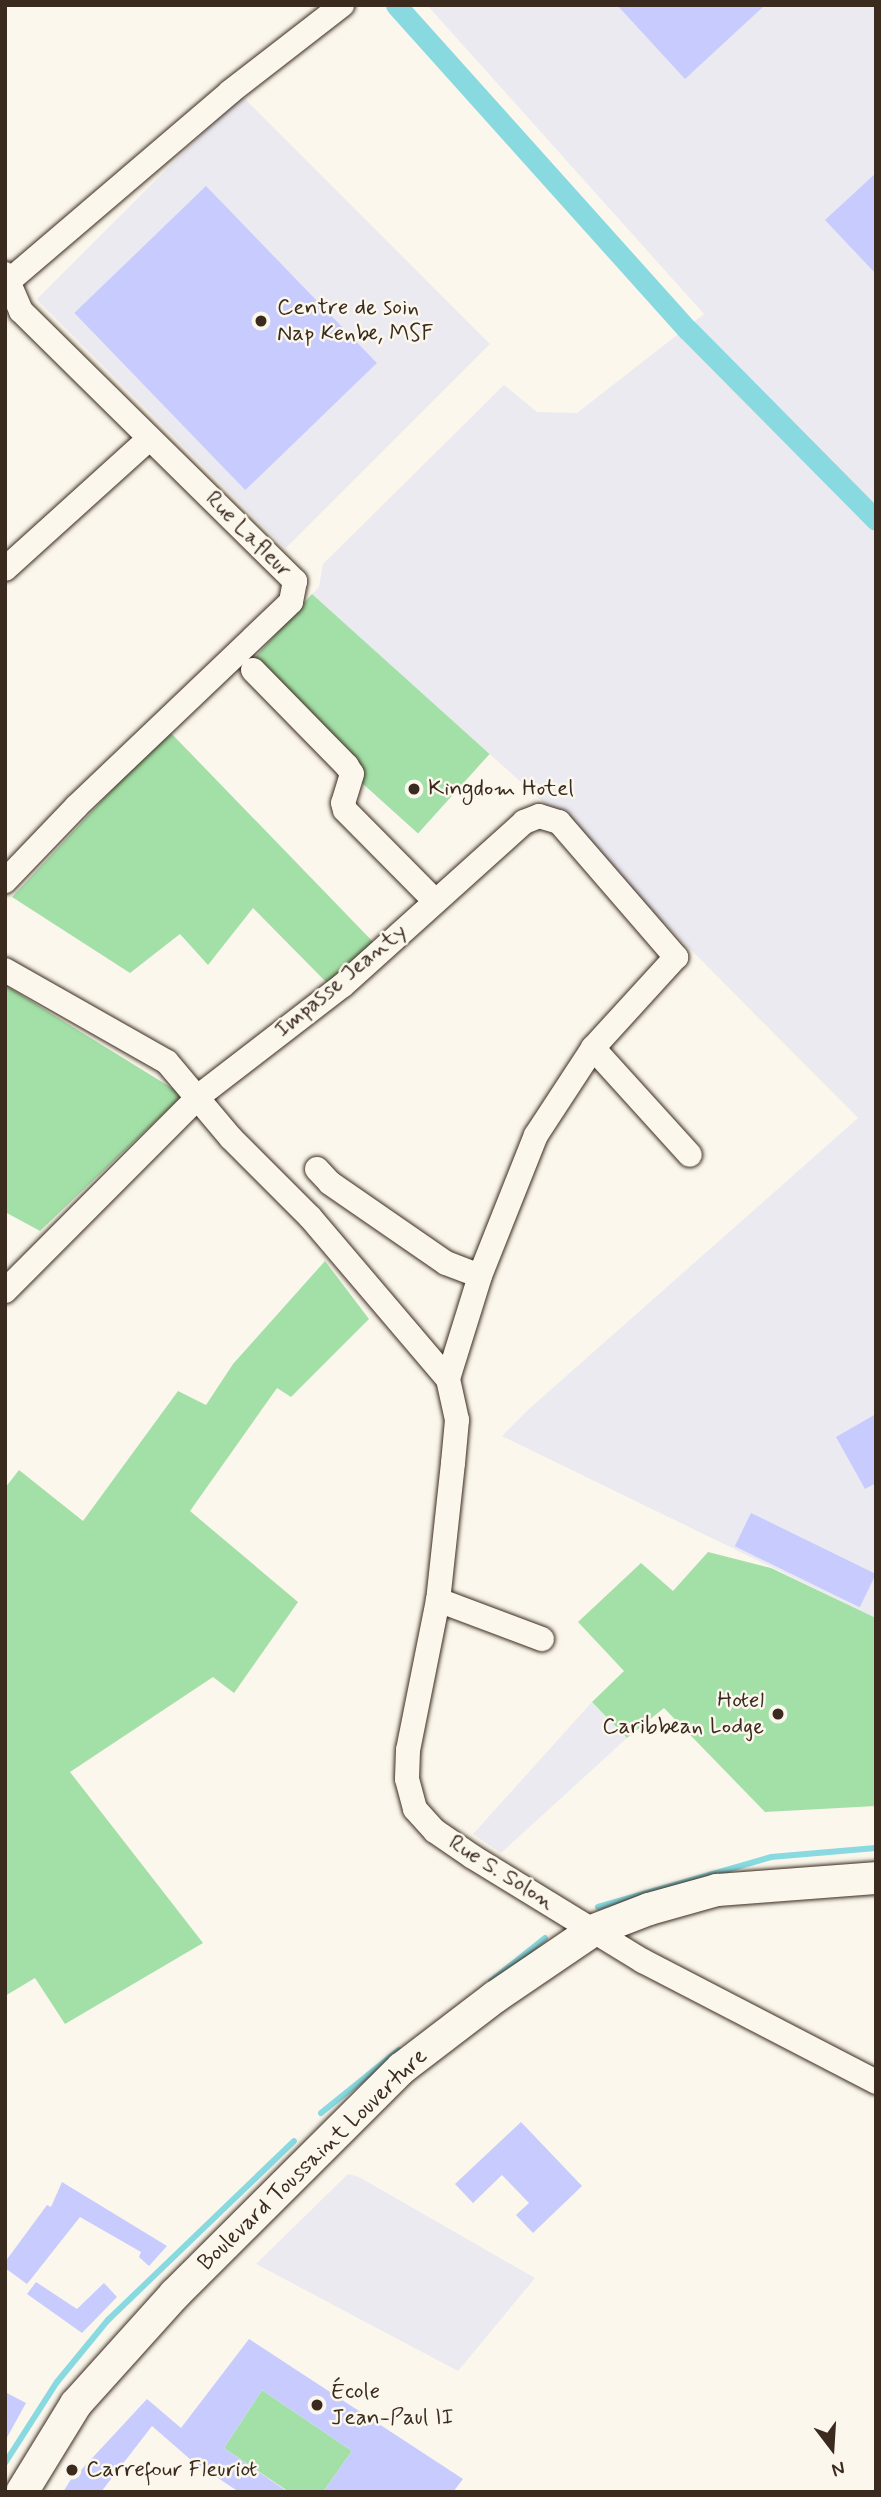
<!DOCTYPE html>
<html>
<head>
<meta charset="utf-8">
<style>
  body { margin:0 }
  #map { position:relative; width:881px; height:2497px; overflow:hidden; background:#fbf7ec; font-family:Mynerve,sans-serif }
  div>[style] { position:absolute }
  .built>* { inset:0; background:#ebeaf1; transform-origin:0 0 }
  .green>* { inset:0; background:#a3e0a8; transform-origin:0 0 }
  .stream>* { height:6px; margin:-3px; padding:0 3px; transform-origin:3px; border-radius:3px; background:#88d9e0 }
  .canal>* { height:21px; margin:-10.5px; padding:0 10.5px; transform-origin:10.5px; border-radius:10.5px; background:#88d9e0 }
  .building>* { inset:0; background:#c7cbfe; transform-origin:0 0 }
  .roads { filter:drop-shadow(0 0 2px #3b2a1e) drop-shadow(0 0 2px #3b2a1e) }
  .minor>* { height:24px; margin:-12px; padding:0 12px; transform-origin:12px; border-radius:12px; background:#fbf7ec }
  .major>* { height:32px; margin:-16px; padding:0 16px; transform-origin:16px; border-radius:16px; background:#fbf7ec }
  .dots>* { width:19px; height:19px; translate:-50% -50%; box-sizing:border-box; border:4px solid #fbf7ec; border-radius:50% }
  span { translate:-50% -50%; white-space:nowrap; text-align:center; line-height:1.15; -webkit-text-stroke:5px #fbf7ec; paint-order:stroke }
  .poi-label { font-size:23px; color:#3b2a1e }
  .left { translate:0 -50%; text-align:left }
  .right { translate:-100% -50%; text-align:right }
  .street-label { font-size:23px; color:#3b2a1e }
  .frame { position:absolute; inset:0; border:7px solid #3b2a1e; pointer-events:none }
  .north { position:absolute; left:797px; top:2413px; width:70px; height:70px; -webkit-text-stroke:5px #fbf7ec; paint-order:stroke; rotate:163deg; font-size:19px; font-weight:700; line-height:28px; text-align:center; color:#3b2a1e }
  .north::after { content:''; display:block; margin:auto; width:24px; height:32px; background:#3b2a1e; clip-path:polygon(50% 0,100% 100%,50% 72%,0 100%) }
</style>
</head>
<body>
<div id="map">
  <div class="built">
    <div style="clip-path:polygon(427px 5px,876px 5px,876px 1618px,502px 1436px,529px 1409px,858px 1118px,553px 811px,312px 594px,319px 587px,323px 564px,504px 385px,537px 412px,577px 413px,704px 314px)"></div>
    <div style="left:241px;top:95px;width:352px;height:289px;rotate:45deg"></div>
    <div style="clip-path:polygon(592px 1702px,627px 1738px,501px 1853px,473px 1834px)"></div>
    <div style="clip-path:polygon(348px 2174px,359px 2177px,535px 2278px,458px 2371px,256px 2264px)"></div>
  </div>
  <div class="green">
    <div style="left:312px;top:594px;width:239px;height:107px;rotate:42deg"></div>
    <div style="clip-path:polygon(168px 730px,378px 947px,329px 985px,253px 908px,208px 965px,180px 934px,130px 973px,12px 897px)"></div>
    <div style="clip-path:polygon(5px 985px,183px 1095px,40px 1231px,5px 1212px)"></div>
    <div style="clip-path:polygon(325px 1261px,369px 1319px,291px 1397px,277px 1388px,190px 1511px,298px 1602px,234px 1693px,213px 1677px,70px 1772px,203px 1943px,65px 2024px,35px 1978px,5px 1996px,5px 1488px,19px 1470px,83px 1521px,178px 1391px,206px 1405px,233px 1364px)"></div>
    <div style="clip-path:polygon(708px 1552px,771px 1568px,876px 1618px,876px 1806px,765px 1812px,664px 1708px,627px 1738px,592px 1702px,624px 1671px,578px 1622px,641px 1563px,673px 1591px)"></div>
    <div style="clip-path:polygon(262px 2390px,352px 2451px,323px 2492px,289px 2492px,224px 2448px)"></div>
  </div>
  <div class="stream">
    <div style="left:598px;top:1907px;width:180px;rotate:-16.1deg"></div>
    <div style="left:771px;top:1857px;width:105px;rotate:-4.9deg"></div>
    <div style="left:491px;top:1981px;width:69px;rotate:-38.5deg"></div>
    <div style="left:321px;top:2113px;width:100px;rotate:-38.9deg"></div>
    <div style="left:5px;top:2463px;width:96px;rotate:-57.3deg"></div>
    <div style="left:57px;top:2382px;width:80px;rotate:-50.6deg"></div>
    <div style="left:108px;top:2320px;width:258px;rotate:-43.9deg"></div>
  </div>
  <div class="canal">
    <div style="left:396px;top:5px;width:437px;rotate:48.1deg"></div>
    <div style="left:688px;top:330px;width:267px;rotate:45.3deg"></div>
  </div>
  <div class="building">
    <div style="clip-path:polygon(617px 5px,765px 5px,685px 79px)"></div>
    <div style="clip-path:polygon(876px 173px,876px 274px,825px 220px)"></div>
    <div style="left:206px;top:186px;width:246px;height:183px;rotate:46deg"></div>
    <div style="clip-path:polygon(876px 1414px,876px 1483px,865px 1489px,836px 1437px)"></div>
    <div style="left:751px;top:1513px;width:139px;height:37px;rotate:26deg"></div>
    <div style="clip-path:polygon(521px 2122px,582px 2186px,533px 2233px,516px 2215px,529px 2203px,502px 2175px,473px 2203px,455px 2184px)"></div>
    <div style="clip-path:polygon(62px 2182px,167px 2246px,149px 2266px,139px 2257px,141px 2252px,80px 2217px,27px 2284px,5px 2268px,5px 2262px,47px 2205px,51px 2207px)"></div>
    <div style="clip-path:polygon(36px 2282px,77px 2309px,104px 2283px,117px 2297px,82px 2333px,27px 2294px)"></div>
    <div style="clip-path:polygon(249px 2339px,463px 2479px,453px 2492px,323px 2492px,352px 2451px,262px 2390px,224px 2448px,288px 2492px,239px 2492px,191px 2460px,152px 2426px,101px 2492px,63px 2492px,78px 2468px,82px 2469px,147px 2399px,181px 2428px)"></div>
    <div style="clip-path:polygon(5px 2392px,26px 2403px,5px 2441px)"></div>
  </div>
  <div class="roads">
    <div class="minor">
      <div style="left:5px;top:274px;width:40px;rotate:66.6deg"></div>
      <div style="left:21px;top:311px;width:385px;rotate:44.6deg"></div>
      <div style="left:295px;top:581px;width:21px;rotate:101deg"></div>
      <div style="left:291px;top:602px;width:297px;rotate:136.4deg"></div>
      <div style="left:76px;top:807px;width:103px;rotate:133.8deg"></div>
      <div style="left:10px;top:280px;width:289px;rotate:-40.5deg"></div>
      <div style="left:230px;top:92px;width:142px;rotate:-37.8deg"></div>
      <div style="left:5px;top:569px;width:195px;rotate:-42.1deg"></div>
      <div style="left:253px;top:670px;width:134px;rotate:45.6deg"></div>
      <div style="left:347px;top:766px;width:9px;rotate:58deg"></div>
      <div style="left:352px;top:774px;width:30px;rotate:107deg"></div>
      <div style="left:343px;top:803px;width:7px;rotate:74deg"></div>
      <div style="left:345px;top:810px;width:128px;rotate:45.3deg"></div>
      <div style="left:5px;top:970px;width:186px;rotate:29.6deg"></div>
      <div style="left:167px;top:1062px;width:99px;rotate:49.9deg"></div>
      <div style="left:231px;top:1138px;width:112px;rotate:45deg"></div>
      <div style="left:310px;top:1217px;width:213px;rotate:49.6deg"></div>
      <div style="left:593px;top:1048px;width:144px;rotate:47.8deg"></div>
      <div style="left:317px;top:1169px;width:19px;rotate:47deg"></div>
      <div style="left:330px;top:1183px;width:141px;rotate:34.6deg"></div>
      <div style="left:446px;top:1263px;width:36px;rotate:21deg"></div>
      <div style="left:5px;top:1291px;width:275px;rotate:-45.1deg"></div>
      <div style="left:199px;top:1096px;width:180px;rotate:-37.6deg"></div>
      <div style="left:342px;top:986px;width:245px;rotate:-42deg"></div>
      <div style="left:524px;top:822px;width:16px;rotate:-22deg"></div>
      <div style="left:539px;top:816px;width:21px;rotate:17deg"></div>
      <div style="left:559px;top:822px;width:179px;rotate:49.1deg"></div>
      <div style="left:676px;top:957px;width:123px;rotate:132.4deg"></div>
      <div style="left:593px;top:1048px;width:104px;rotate:123.2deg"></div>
      <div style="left:536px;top:1135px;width:152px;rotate:111.7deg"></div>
      <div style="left:480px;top:1276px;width:108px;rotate:107.3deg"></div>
      <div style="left:448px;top:1379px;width:42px;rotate:77.6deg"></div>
      <div style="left:457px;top:1420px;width:43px;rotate:95.3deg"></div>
      <div style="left:453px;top:1463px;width:138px;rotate:96.2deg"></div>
      <div style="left:438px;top:1600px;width:153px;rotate:101.3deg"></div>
      <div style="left:408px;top:1750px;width:29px;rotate:92deg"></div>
      <div style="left:407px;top:1779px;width:31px;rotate:75deg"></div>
      <div style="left:415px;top:1809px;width:30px;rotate:48deg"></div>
      <div style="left:435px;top:1831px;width:46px;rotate:34.4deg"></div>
      <div style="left:473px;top:1857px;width:199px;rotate:31.5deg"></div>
      <div style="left:643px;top:1961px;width:263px;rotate:27.4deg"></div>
      <div style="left:438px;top:1600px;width:111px;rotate:20.6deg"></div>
    </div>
    <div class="major">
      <div style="left:22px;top:2492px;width:103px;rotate:-58.5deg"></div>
      <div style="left:76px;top:2404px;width:148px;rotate:-48deg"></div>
      <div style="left:175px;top:2294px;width:320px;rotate:-44.9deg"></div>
      <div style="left:402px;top:2068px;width:117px;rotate:-37.4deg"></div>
      <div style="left:495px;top:1997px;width:117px;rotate:-34.2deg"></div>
      <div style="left:592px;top:1931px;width:61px;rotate:-21.1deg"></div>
      <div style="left:649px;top:1909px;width:71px;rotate:-15.6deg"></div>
      <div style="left:717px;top:1890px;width:159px;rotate:-4.3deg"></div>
    </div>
  </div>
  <div class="dots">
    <div style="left:261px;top:321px;background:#3b2a1e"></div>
    <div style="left:414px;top:789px;background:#3b2a1e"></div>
    <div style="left:778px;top:1714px;background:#3b2a1e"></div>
    <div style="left:317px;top:2405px;background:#3b2a1e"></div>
    <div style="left:72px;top:2470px;background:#3b2a1e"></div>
  </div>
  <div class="poi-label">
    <span class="left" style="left:277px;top:321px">Centre de soin<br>Nap Kenbe, MSF</span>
    <span class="left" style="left:428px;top:789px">Kingdom Hotel</span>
    <span class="right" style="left:764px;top:1714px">Hotel<br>Caribbean Lodge</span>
    <span class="left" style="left:331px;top:2405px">École<br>Jean-Paul II</span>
    <span class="left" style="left:86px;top:2470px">Carrefour Fleuriot</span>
  </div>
  <div class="street-label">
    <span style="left:248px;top:535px;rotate:45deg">Rue Lafleur</span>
    <span style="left:341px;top:981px;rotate:-40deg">Impasse Jeanty</span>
    <span style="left:501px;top:1873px;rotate:32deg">Rue S. Solon</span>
    <span style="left:313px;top:2160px;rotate:-44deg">Boulevard Toussaint Louverture</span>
  </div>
  <div class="frame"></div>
  <div class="north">N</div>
</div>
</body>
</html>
